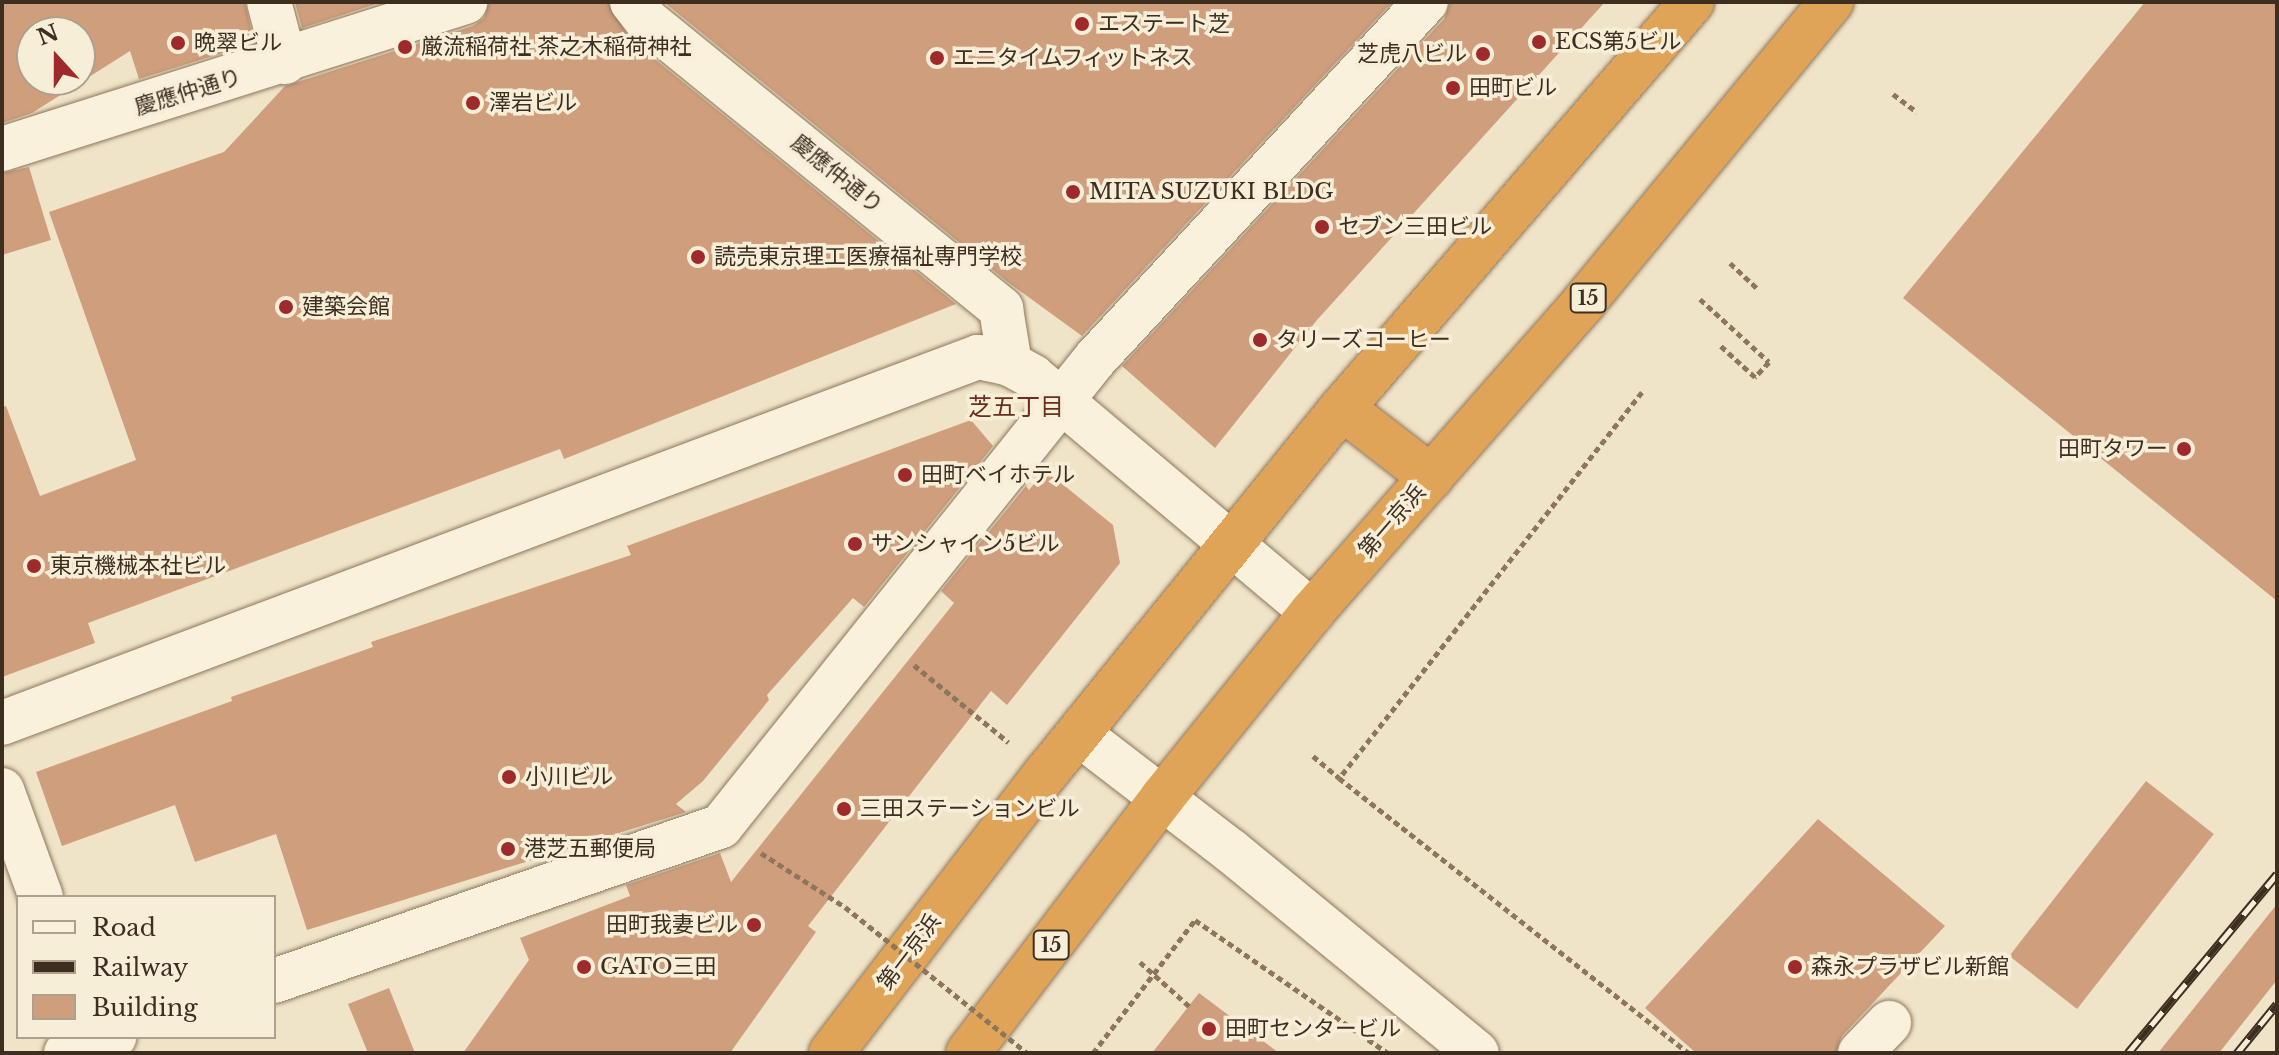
<!DOCTYPE html>
<html>
<head>
<meta charset="utf-8">
<style>
  body { margin:0 }
  #map { position:relative; width:2279px; height:1055px; overflow:hidden; background:#f0e4c8; font-family:"Libre Baskerville","Noto Sans JP",serif }
  div>[style] { position:absolute }
  .building>* { inset:0; background:#cf9f7d; transform-origin:0 0 }
  .path>* { height:5px; margin-top:-2.5px; transform-origin:0; background:repeating-linear-gradient(90deg,#8d765c 0 6px,transparent 0 10px) }
  .roads { filter:drop-shadow(0 0 2px #8d765c) drop-shadow(0 0 2px #8d765c) }
  .minor>* { height:44px; margin:-22px; padding:0 22px; transform-origin:22px; border-radius:22px; background:#faf1dc }
  .highway>* { height:44px; margin:-22px; padding:0 22px; transform-origin:22px; border-radius:22px; background:#e0a458 }
  .rail>* { height:9px; margin-top:-4.5px; transform-origin:0; background:repeating-linear-gradient(90deg,#f7eed8 0 18px,#3d2e20 0 36px); box-sizing:border-box; border-block:2px solid #3d2e20 }
  .path-bridge>* { height:5px; margin-top:-2.5px; transform-origin:0; background:repeating-linear-gradient(90deg,#8d765c 0 6px,transparent 0 10px) }
  .dots>* { width:22px; height:22px; translate:-50% -50%; box-sizing:border-box; border:4px solid #f7eed8; border-radius:50% }
  span { translate:-50% -50%; white-space:nowrap; text-align:center; line-height:1.15; -webkit-text-stroke:7px #f7eed8; paint-order:stroke }
  .shield-label span { padding:2px 6px; background:#f7eed8; border:2px solid; border-radius:6px; -webkit-text-stroke-width:0 }
  .shield-label { font-size:20px; color:#3d2e20; font-weight:700 }
  .poi-label { font-size:22px; color:#3d2e20 }
  .left { translate:0 -50%; text-align:left }
  .right { translate:-100% -50%; text-align:right }
  .street-label { font-size:22px; color:#3d2e20 }
  .neighbourhood-label { font-size:24px; color:#6b2e1e }
  .frame { position:absolute; inset:0; border:4px solid #3d2e20; pointer-events:none }
  .legend { position:absolute; left:16px; top:895px; width:260px; height:144px; box-sizing:border-box; background:#f7eed8; border:2px solid #ada18e; margin:0; padding:10px 14px; list-style:none; font-size:24px; color:#3d2e20 }
  .legend li { display:flex; align-items:center; gap:16px; height:40px }
  .legend b { width:40px; border:2px solid #ada18e }
  .north { position:absolute; left:16px; top:16px; width:80px; height:80px; box-sizing:border-box; background:#f7eed8; border:2px solid #ada18e; border-radius:50%; rotate:339deg; font-size:22px; font-weight:700; line-height:32px; text-align:center; color:#3d2e20 }
  .north::after { content:''; display:block; margin:auto; width:28px; height:36px; background:#9e2a2b; clip-path:polygon(50% 0,100% 100%,50% 72%,0 100%) }
</style>
</head>
<body>
<div id="map">
  <div class="building">
    <div style="clip-path:polygon(evenodd,2px 2px,245px 2px,254px 43px,139px 79px,130px 51px,32px 113px,2px 123px,2px 2px,32px 32px,80px 32px,80px 80px,32px 80px,32px 32px)"></div>
    <div style="clip-path:polygon(295px 2px,382px 2px,302px 28px)"></div>
    <div style="clip-path:polygon(489px 2px,608px 2px,630px 39px,956px 304px,564px 459px,560px 449px,88px 623px,95px 643px,2px 677px,2px 407px,6px 406px,40px 496px,136px 460px,49px 212px,224px 152px,285px 86px,473px 26px,484px 18px)"></div>
    <div style="clip-path:polygon(664px 2px,1392px 2px,1082px 336px,1009px 283px)"></div>
    <div style="clip-path:polygon(1450px 2px,1605px 2px,1317px 320px,1215px 448px,1122px 366px,1444px 19px)"></div>
    <div style="clip-path:polygon(2145px 2px,2277px 2px,2277px 601px,1903px 298px)"></div>
    <div style="clip-path:polygon(29px 167px,51px 240px,2px 255px,2px 173px)"></div>
    <div style="clip-path:polygon(971px 420px,993px 446px,864px 607px,853px 598px,767px 695px,769px 700px,703px 781px,676px 804px,686px 812px,307px 930px,276px 834px,195px 862px,175px 805px,62px 846px,36px 772px,232px 701px,231px 697px,373px 647px,371px 642px,631px 555px,627px 546px)"></div>
    <div style="clip-path:polygon(1045px 470px,1113px 525px,1120px 563px,1007px 705px,991px 691px,808px 926px,816px 932px,730px 1053px,463px 1053px,529px 960px,520px 938px,630px 896px,626px 885px,720px 853px,731px 882px,954px 603px,941px 591px,1026px 486px,1029px 490px)"></div>
    <div style="left:2146px;top:781px;width:86px;height:222px;rotate:38deg"></div>
    <div style="clip-path:polygon(1818px 819px,1945px 926px,1842px 1036px,1836px 1053px,1696px 1053px,1645px 1008px)"></div>
    <div style="clip-path:polygon(2277px 904px,2277px 980px,2219px 1053px,2158px 1053px)"></div>
    <div style="clip-path:polygon(389px 988px,415px 1053px,368px 1053px,348px 1004px)"></div>
    <div style="clip-path:polygon(1199px 993px,1279px 1053px,1152px 1053px)"></div>
  </div>
  <div class="path">
    <div style="left:1893px;top:94px;width:30px;rotate:37deg"></div>
    <div style="left:1730px;top:263px;width:37px;rotate:43deg"></div>
    <div style="left:1700px;top:299px;width:93px;rotate:42.4deg"></div>
    <div style="left:1769px;top:362px;width:21px;rotate:133deg"></div>
    <div style="left:1755px;top:377px;width:47px;rotate:-137.6deg"></div>
    <div style="left:1642px;top:392px;width:491px;rotate:128.1deg"></div>
    <div style="left:1339px;top:778px;width:444px;rotate:38.2deg"></div>
    <div style="left:914px;top:665px;width:122px;rotate:39.3deg"></div>
    <div style="left:1313px;top:756px;width:34px;rotate:40deg"></div>
    <div style="left:761px;top:853px;width:100px;rotate:32.7deg"></div>
    <div style="left:1140px;top:962px;width:66px;rotate:41.9deg"></div>
  </div>
  <div class="roads">
    <div class="minor">
      <div style="left:269px;top:2px;width:62px;rotate:75.1deg"></div>
      <div style="left:632px;top:2px;width:23px;rotate:52deg"></div>
      <div style="left:646px;top:20px;width:458px;rotate:39.1deg"></div>
      <div style="left:1001px;top:309px;width:56px;rotate:80.7deg"></div>
      <div style="left:2px;top:149px;width:486px;rotate:-17.6deg"></div>
      <div style="left:2px;top:723px;width:1042px;rotate:-20.56deg"></div>
      <div style="left:978px;top:357px;width:33px;rotate:12deg"></div>
      <div style="left:1010px;top:364px;width:26px;rotate:29deg"></div>
      <div style="left:1033px;top:377px;width:365px;rotate:40.1deg"></div>
      <div style="left:1079px;top:734px;width:192px;rotate:37.6deg"></div>
      <div style="left:1231px;top:851px;width:318px;rotate:39.4deg"></div>
      <div style="left:2px;top:790px;width:114px;rotate:70deg"></div>
      <div style="left:274px;top:981px;width:473px;rotate:-19.1deg"></div>
      <div style="left:721px;top:826px;width:598px;rotate:-51.31deg"></div>
      <div style="left:1095px;top:359px;width:487px;rotate:-47.2deg"></div>
      <div style="left:66px;top:1053px;width:51px;rotate:-18.4deg"></div>
      <div style="left:1860px;top:1053px;width:42px;rotate:-46deg"></div>
    </div>
    <div class="highway">
      <div style="left:1342px;top:408px;width:113px;rotate:37.8deg"></div>
      <div style="left:831px;top:1053px;width:354px;rotate:-52.5deg"></div>
      <div style="left:1047px;top:772px;width:469px;rotate:-51deg"></div>
      <div style="left:1342px;top:408px;width:536px;rotate:-49.24deg"></div>
      <div style="left:968px;top:1053px;width:320px;rotate:-52.7deg"></div>
      <div style="left:1162px;top:798px;width:239px;rotate:-51.1deg"></div>
      <div style="left:1312px;top:612px;width:412px;rotate:-48.7deg"></div>
      <div style="left:1584px;top:302px;width:389px;rotate:-50.5deg"></div>
    </div>
  </div>
  <div class="rail">
    <div style="left:2128px;top:1053px;width:233px;rotate:-50.2deg"></div>
    <div style="left:2237px;top:1053px;width:63px;rotate:-50.8deg"></div>
  </div>
  <div class="path-bridge">
    <div style="left:845px;top:907px;width:233px;rotate:38.7deg"></div>
    <div style="left:1093px;top:1053px;width:168px;rotate:-52.5deg"></div>
    <div style="left:1195px;top:920px;width:234px;rotate:34.6deg"></div>
  </div>
  <div class="dots">
    <div style="left:1082px;top:24px;background:#9e2a2b"></div>
    <div style="left:1539px;top:42px;background:#9e2a2b"></div>
    <div style="left:178px;top:43px;background:#9e2a2b"></div>
    <div style="left:405px;top:47px;background:#9e2a2b"></div>
    <div style="left:1483px;top:54px;background:#9e2a2b"></div>
    <div style="left:937px;top:58px;background:#9e2a2b"></div>
    <div style="left:1453px;top:88px;background:#9e2a2b"></div>
    <div style="left:473px;top:103px;background:#9e2a2b"></div>
    <div style="left:1073px;top:192px;background:#9e2a2b"></div>
    <div style="left:1322px;top:227px;background:#9e2a2b"></div>
    <div style="left:698px;top:257px;background:#9e2a2b"></div>
    <div style="left:286px;top:307px;background:#9e2a2b"></div>
    <div style="left:1260px;top:340px;background:#9e2a2b"></div>
    <div style="left:2184px;top:449px;background:#9e2a2b"></div>
    <div style="left:905px;top:475px;background:#9e2a2b"></div>
    <div style="left:855px;top:544px;background:#9e2a2b"></div>
    <div style="left:34px;top:566px;background:#9e2a2b"></div>
    <div style="left:509px;top:777px;background:#9e2a2b"></div>
    <div style="left:844px;top:809px;background:#9e2a2b"></div>
    <div style="left:508px;top:849px;background:#9e2a2b"></div>
    <div style="left:754px;top:925px;background:#9e2a2b"></div>
    <div style="left:584px;top:967px;background:#9e2a2b"></div>
    <div style="left:1795px;top:967px;background:#9e2a2b"></div>
    <div style="left:1209px;top:1029px;background:#9e2a2b"></div>
  </div>
  <div class="shield-label">
    <span style="left:1588px;top:298px">15</span>
    <span style="left:1051px;top:945px">15</span>
  </div>
  <div class="poi-label">
    <span class="left" style="left:1098px;top:24px">エステート芝</span>
    <span class="left" style="left:1555px;top:42px">ECS第5ビル</span>
    <span class="left" style="left:194px;top:43px">晩翠ビル</span>
    <span class="left" style="left:421px;top:47px">厳流稲荷社 茶之木稲荷神社</span>
    <span class="right" style="left:1467px;top:54px">芝虎八ビル</span>
    <span class="left" style="left:953px;top:58px">エニタイムフィットネス</span>
    <span class="left" style="left:1469px;top:88px">田町ビル</span>
    <span class="left" style="left:489px;top:103px">澤岩ビル</span>
    <span class="left" style="left:1089px;top:192px">MITA SUZUKI BLDG</span>
    <span class="left" style="left:1338px;top:227px">セブン三田ビル</span>
    <span class="left" style="left:714px;top:257px">読売東京理工医療福祉専門学校</span>
    <span class="left" style="left:302px;top:307px">建築会館</span>
    <span class="left" style="left:1276px;top:340px">タリーズコーヒー</span>
    <span class="right" style="left:2168px;top:449px">田町タワー</span>
    <span class="left" style="left:921px;top:475px">田町ベイホテル</span>
    <span class="left" style="left:871px;top:544px">サンシャイン5ビル</span>
    <span class="left" style="left:50px;top:566px">東京機械本社ビル</span>
    <span class="left" style="left:525px;top:777px">小川ビル</span>
    <span class="left" style="left:860px;top:809px">三田ステーションビル</span>
    <span class="left" style="left:524px;top:849px">港芝五郵便局</span>
    <span class="right" style="left:738px;top:925px">田町我妻ビル</span>
    <span class="left" style="left:600px;top:967px">GATO三田</span>
    <span class="left" style="left:1811px;top:967px">森永プラザビル新館</span>
    <span class="left" style="left:1225px;top:1029px">田町センタービル</span>
  </div>
  <div class="street-label">
    <span style="left:188px;top:92px;rotate:-17deg">慶應仲通り</span>
    <span style="left:837px;top:174px;rotate:39deg">慶應仲通り</span>
    <span style="left:1392px;top:521px;rotate:-49deg">第一京浜</span>
    <span style="left:909px;top:952px;rotate:-53deg">第一京浜</span>
  </div>
  <div class="neighbourhood-label">
    <span style="left:1016px;top:407px">芝五丁目</span>
  </div>
  <div class="frame"></div>
  <ul class="legend">
  <li><b style="height:10px;background:#faf1dc"></b>Road</li>
  <li><b style="height:10px;background:#3d2e20"></b>Railway</li>
  <li><b style="height:22px;background:#cf9f7d"></b>Building</li>
  </ul>
  <div class="north">N</div>
</div>
</body>
</html>
